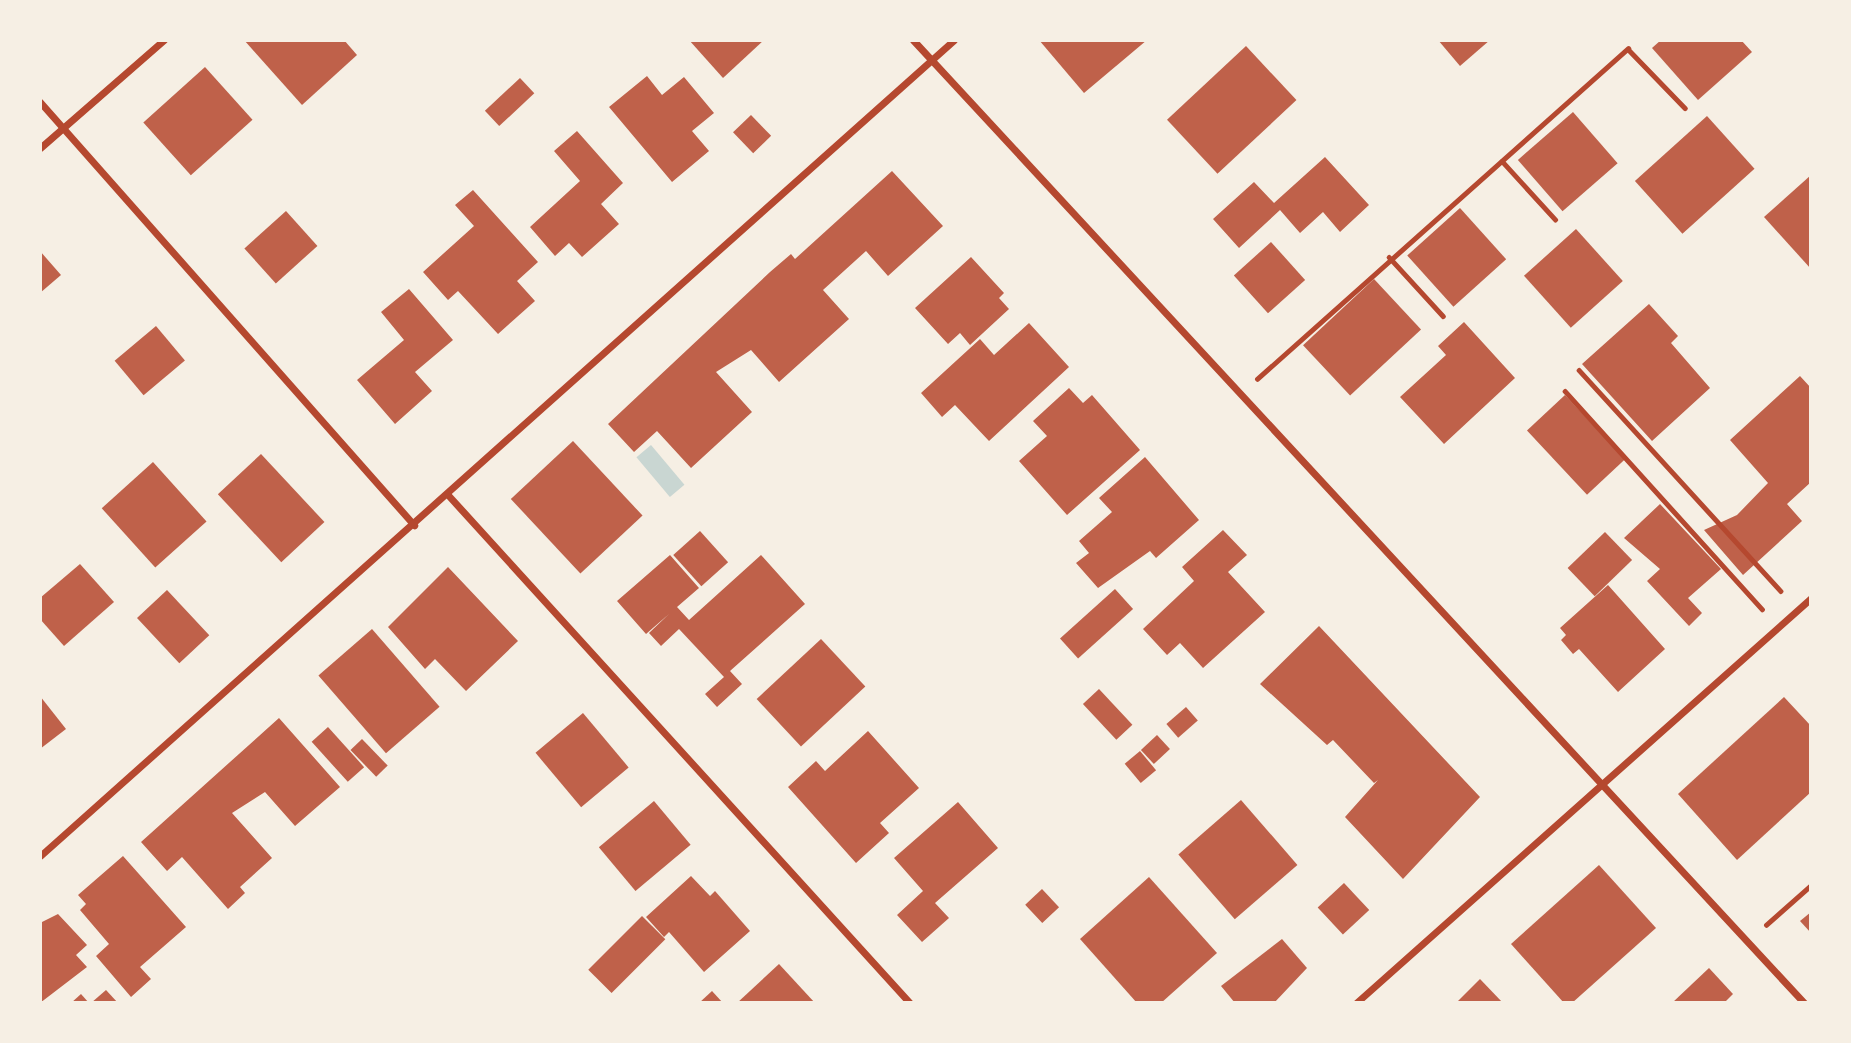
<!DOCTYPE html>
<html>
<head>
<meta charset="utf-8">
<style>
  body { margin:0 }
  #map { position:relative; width:1851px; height:1043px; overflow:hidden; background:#f6efe4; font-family:Ubuntu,sans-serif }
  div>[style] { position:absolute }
  .water>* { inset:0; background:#c9d6d2; transform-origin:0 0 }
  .building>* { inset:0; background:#bf614a; transform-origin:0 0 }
  .path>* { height:4.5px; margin:-2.25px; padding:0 2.25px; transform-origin:2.25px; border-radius:2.25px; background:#b5482f }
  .minor>* { height:7px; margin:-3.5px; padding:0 3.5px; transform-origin:3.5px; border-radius:3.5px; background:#b5482f }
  span { translate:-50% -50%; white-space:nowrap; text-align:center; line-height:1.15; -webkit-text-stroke:5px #f6efe4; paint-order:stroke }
  .frame { position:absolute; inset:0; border:42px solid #f6efe4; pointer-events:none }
</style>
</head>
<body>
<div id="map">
  <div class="water">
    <div style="left:651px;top:445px;width:52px;height:19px;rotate:50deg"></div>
  </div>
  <div class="building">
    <div style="clip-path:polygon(244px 40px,344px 40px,357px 55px,302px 105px)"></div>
    <div style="clip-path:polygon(689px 40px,764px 40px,723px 78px)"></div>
    <div style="clip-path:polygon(1039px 40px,1147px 40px,1084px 93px)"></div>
    <div style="clip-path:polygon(1438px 40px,1490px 40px,1460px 66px)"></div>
    <div style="clip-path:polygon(1661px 40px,1741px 40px,1752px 52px,1698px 100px,1652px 48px)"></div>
    <div style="left:1246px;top:46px;width:74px;height:108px;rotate:47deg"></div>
    <div style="left:205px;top:67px;width:71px;height:83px;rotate:48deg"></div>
    <div style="clip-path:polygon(647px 76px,662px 95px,684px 77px,714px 113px,692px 131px,709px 151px,672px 182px,609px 107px)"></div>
    <div style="left:520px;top:78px;width:21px;height:48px;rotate:47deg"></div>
    <div style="left:1573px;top:112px;width:68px;height:73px;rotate:49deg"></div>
    <div style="left:751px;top:115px;width:29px;height:25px;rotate:46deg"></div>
    <div style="left:1707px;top:116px;width:71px;height:97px;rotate:48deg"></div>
    <div style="clip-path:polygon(577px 131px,623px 183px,601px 204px,619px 224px,582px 257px,569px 243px,555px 256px,530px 227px,580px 181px,554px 151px)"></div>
    <div style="clip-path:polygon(1325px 157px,1369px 205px,1340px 232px,1323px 212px,1300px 233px,1280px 210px,1239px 248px,1213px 219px,1254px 182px,1274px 203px)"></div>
    <div style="clip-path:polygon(892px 171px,943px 226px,888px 276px,866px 251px,823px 290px,849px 319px,779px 382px,751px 350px,716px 372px,752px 412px,691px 468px,657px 431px,634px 452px,608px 424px,770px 272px,791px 254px,795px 259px)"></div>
    <div style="clip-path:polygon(1811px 175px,1811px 269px,1764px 217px)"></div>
    <div style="clip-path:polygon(473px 190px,538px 262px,517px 281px,535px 301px,498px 334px,458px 291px,448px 300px,423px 272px,474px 226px,455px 205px)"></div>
    <div style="left:1460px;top:208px;width:69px;height:71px;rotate:48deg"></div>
    <div style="left:286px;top:211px;width:47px;height:56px;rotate:48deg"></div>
    <div style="left:1576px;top:229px;width:70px;height:70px;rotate:48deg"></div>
    <div style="left:1271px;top:242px;width:51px;height:50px;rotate:48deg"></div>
    <div style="clip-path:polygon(40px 251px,61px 275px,40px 293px)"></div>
    <div style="clip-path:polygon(971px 257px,1004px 293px,999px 298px,1009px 309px,970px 345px,960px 333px,948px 344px,915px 308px)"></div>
    <div style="left:1374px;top:279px;width:69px;height:97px;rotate:47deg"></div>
    <div style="clip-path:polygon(409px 289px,453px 340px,415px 372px,432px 391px,395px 424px,357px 380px,404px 340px,381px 312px)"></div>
    <div style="clip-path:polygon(1649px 304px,1678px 336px,1671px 343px,1710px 388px,1652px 441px,1582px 364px)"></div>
    <div style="clip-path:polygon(1464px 322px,1515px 378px,1444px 444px,1400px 397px,1446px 355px,1438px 346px)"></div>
    <div style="clip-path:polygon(1029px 323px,1069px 367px,989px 441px,955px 405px,942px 417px,921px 393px,980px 339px,994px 355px)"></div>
    <div style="left:156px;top:326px;width:45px;height:54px;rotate:50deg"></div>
    <div style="clip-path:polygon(1800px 376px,1811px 388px,1811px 482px,1787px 504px,1802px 521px,1743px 575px,1704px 530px,1737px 515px,1768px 483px,1730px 440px)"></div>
    <div style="clip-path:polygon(1069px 388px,1083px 403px,1092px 395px,1140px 450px,1067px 515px,1019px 461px,1047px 436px,1033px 421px)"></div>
    <div style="left:1565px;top:395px;width:88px;height:52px;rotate:47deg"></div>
    <div style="left:573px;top:441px;width:102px;height:85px;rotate:47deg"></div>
    <div style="left:261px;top:454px;width:93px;height:59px;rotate:47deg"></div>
    <div style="clip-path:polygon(1145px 457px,1199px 520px,1156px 558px,1150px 551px,1098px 588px,1076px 563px,1089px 553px,1079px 541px,1112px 512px,1099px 498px)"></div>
    <div style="left:153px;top:462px;width:80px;height:69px;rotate:48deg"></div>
    <div style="clip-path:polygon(1660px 504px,1721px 569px,1688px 598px,1702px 613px,1689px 626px,1647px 581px,1660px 569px,1624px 538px)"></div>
    <div style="clip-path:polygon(1223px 530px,1247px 555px,1228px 572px,1265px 612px,1203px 668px,1180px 643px,1167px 655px,1143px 629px,1194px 581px,1182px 567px)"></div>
    <div style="left:700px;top:531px;width:42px;height:36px;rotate:48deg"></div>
    <div style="left:1605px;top:532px;width:39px;height:52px;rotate:46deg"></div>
    <div style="clip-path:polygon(670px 555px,699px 588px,677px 607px,689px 620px,761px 555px,805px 604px,730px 671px,742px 684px,717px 707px,705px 694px,724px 677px,679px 629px,661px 646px,649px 633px,669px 614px,646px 634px,617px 601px)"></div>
    <div style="clip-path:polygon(80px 564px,114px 602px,64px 646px,40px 619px,40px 598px)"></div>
    <div style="clip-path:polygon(448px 567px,518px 641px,466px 691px,435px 659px,425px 669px,388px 627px)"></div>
    <div style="clip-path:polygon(1608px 585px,1665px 649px,1618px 692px,1579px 649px,1573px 654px,1561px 640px,1566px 635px,1560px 628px)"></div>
    <div style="left:1115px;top:589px;width:27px;height:74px;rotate:48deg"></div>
    <div style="left:167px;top:590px;width:62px;height:41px;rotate:47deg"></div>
    <div style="clip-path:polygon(1319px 626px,1480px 797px,1403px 879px,1345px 817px,1378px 780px,1374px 783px,1333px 740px,1327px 745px,1260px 684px)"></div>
    <div style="left:372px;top:629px;width:103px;height:71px;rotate:49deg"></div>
    <div style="left:821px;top:639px;width:65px;height:88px;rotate:47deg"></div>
    <div style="left:1099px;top:689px;width:49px;height:22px;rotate:47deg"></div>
    <div style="clip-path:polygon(40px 696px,66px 729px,40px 749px)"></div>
    <div style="clip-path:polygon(1784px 697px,1811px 726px,1811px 792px,1737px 860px,1678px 794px)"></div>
    <div style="left:1186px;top:707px;width:18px;height:26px;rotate:49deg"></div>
    <div style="left:583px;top:713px;width:71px;height:62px;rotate:50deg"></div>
    <div style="clip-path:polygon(279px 718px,340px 787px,295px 826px,265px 792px,232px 813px,272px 858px,240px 887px,245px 893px,228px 909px,182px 857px,167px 871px,141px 842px)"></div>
    <div style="left:328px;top:727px;width:54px;height:22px;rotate:48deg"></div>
    <div style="clip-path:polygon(868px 731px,919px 788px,880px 823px,889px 833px,856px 863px,788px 787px,816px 761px,825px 771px)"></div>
    <div style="left:1157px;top:735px;width:19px;height:22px;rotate:47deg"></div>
    <div style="left:362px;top:739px;width:37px;height:16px;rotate:46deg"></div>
    <div style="left:1140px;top:751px;width:25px;height:20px;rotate:50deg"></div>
    <div style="left:1241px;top:800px;width:86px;height:83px;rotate:49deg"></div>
    <div style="left:654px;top:801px;width:57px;height:72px;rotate:50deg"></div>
    <div style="clip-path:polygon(958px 802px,998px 848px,935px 903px,949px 918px,922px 942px,897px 915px,923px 891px,894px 858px)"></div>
    <div style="clip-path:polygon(123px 856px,186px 927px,140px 967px,151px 979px,131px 997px,96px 956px,109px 944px,80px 910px,86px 904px,78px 895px)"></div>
    <div style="clip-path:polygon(1599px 865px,1656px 928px,1572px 1003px,1564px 1003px,1511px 944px)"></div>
    <div style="clip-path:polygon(691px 876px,710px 896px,715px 891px,750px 931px,704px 972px,669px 932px,664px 937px,646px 917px)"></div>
    <div style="clip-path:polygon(1149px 877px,1217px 953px,1161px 1003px,1137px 1003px,1080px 939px)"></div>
    <div style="left:1344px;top:883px;width:37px;height:36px;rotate:47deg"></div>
    <div style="left:1042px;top:889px;width:25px;height:23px;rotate:47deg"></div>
    <div style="clip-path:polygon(1811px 912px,1811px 933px,1800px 921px)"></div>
    <div style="clip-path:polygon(58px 914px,87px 945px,76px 955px,87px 967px,40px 1003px,40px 923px)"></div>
    <div style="left:642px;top:916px;width:33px;height:76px;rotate:45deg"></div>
    <div style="clip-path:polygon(1282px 939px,1307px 968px,1274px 1003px,1235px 1003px,1221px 986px)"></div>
    <div style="clip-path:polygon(779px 964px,815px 1003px,737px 1003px)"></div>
    <div style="clip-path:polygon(1709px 968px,1733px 994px,1724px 1003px,1672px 1003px)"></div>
    <div style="clip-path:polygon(1480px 979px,1503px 1003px,1456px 1003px)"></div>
    <div style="clip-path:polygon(106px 990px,118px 1003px,91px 1003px)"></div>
    <div style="clip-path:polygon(712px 991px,723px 1003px,699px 1003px)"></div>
    <div style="clip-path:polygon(81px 994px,89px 1003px,71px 1003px)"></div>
  </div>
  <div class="path">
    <div style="left:1502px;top:161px;width:79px;rotate:47.6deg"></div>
    <div style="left:1389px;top:257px;width:80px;rotate:47.5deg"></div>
    <div style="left:1579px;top:370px;width:299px;rotate:47.6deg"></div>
    <div style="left:1257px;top:379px;width:497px;rotate:-41.7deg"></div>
    <div style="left:1628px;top:49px;width:82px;rotate:46deg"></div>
    <div style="left:1565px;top:391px;width:294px;rotate:47.9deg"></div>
    <div style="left:1766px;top:925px;width:60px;rotate:-41.6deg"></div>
  </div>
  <div class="minor">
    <div style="left:913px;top:40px;width:1312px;rotate:47.22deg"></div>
    <div style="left:40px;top:102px;width:565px;rotate:48.52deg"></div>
    <div style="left:40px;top:148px;width:164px;rotate:-41.1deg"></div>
    <div style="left:448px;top:495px;width:687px;rotate:47.72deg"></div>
    <div style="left:40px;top:856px;width:1225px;rotate:-41.76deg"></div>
    <div style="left:1356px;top:1003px;width:609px;rotate:-41.67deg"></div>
  </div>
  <div class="frame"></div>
</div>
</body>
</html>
